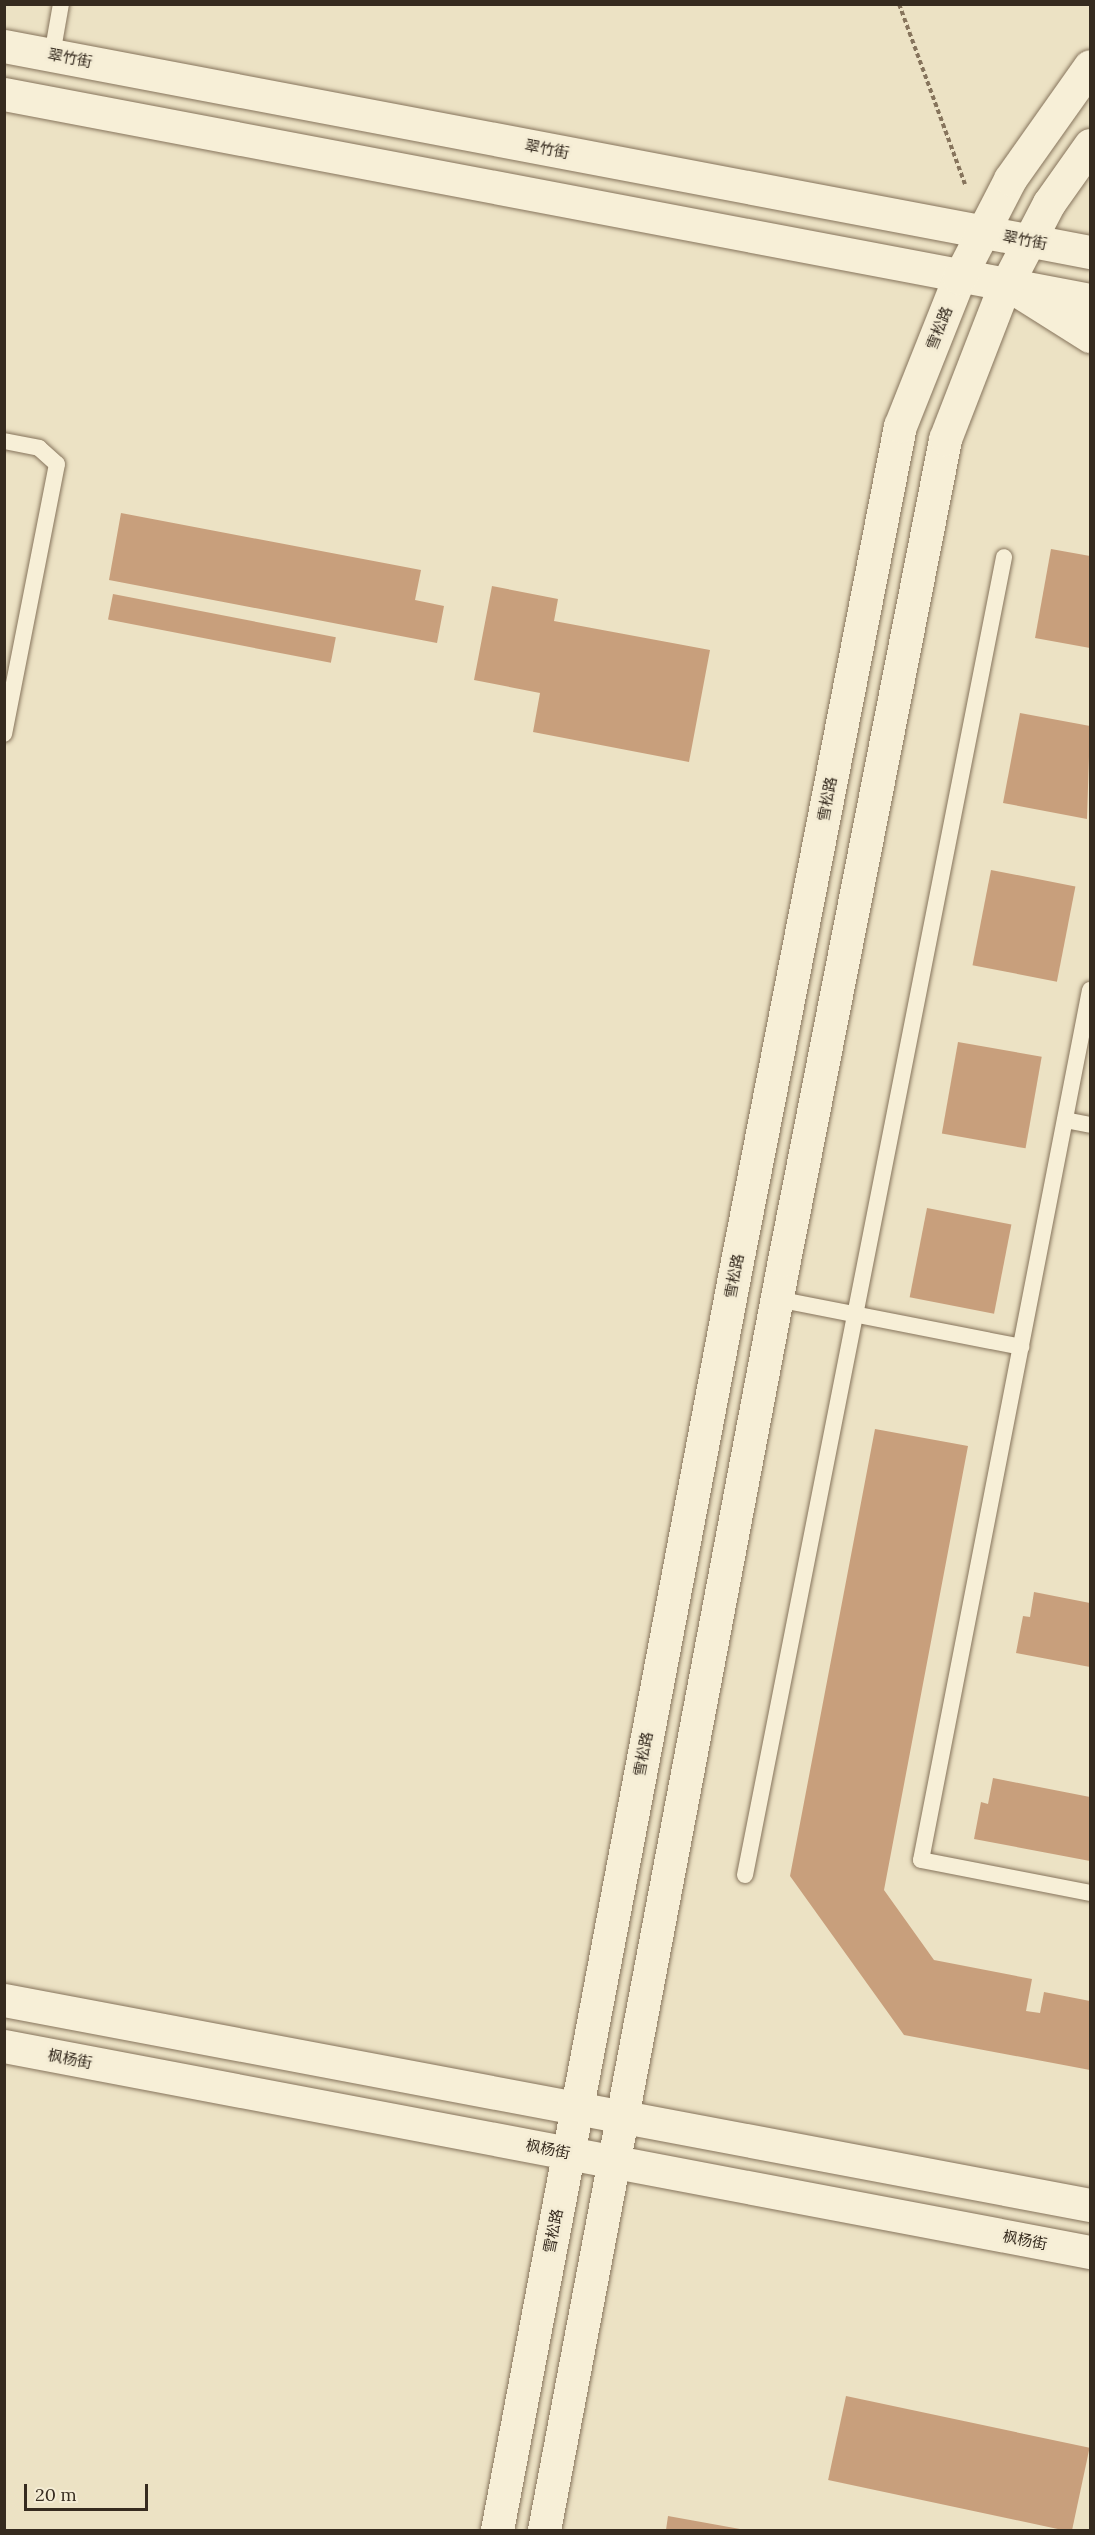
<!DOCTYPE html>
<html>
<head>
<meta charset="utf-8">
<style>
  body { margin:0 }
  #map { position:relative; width:1095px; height:2535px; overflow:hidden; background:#ece2c4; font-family:Lora,"Noto Sans SC",serif }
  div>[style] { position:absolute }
  .building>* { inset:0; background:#c89f7c; transform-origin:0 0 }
  .path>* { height:4px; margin-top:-2px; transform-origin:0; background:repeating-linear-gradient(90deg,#86745c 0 4.5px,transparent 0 7.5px) }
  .roads { filter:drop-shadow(0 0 2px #86745c) drop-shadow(0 0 2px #86745c) }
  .lane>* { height:16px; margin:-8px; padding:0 8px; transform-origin:8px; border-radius:8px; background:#f7efd7 }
  .street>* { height:33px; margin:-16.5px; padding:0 16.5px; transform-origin:16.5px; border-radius:16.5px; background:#f7efd7 }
  .secondary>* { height:33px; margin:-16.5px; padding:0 16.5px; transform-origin:16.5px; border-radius:16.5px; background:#f7efd7 }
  span { translate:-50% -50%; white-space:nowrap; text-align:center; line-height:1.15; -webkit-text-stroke:5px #f4ecd4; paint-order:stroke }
  .street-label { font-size:15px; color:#362b1f }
  .frame { position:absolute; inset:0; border:6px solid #362b1f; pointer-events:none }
  .scale { position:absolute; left:24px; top:2484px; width:124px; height:27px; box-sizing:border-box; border:3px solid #362b1f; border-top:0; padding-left:8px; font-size:18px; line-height:21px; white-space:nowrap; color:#362b1f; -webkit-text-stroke:4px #f4ecd4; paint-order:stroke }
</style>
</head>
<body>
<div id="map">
  <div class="building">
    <div style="clip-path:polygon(121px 513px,421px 570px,415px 600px,444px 606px,437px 643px,109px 580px)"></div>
    <div style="clip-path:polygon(1051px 549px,1090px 556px,1090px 648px,1035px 638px)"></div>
    <div style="clip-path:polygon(492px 586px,558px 599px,554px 621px,710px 650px,689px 762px,533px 732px,540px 693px,474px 680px)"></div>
    <div style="left:113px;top:594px;width:227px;height:26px;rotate:11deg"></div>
    <div style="clip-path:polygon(1020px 713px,1090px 726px,1087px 819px,1003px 803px)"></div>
    <div style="left:991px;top:870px;width:86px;height:97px;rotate:11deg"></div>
    <div style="left:958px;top:1042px;width:85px;height:93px;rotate:10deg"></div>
    <div style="left:927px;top:1208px;width:86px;height:91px;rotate:11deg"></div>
    <div style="clip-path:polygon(875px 1429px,968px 1446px,884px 1890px,934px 1960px,1032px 1979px,1026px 2011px,1040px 2013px,1044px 1992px,1090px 2001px,1090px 2070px,904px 2035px,790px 1876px)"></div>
    <div style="clip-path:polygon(1034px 1592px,1090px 1603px,1090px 1667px,1016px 1653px,1023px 1616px,1030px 1617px)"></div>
    <div style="clip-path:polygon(993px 1778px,1090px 1797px,1090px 1861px,974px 1839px,981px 1802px,988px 1804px)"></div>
    <div style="left:846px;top:2396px;width:249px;height:86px;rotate:12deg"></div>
    <div style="clip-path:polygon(668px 2516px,740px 2529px,739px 2530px,666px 2530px)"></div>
  </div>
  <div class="path">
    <div style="left:899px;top:4px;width:192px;rotate:69.9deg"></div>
  </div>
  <div class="roads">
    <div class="lane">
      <div style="left:52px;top:55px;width:52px;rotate:-80deg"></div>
      <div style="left:4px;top:441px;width:36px;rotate:11deg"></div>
      <div style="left:39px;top:448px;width:24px;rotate:42deg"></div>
      <div style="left:57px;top:464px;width:275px;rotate:101.1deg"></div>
      <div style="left:1090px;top:990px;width:886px;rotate:100.99deg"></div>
      <div style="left:921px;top:1860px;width:172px;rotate:11deg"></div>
      <div style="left:1065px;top:1120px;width:25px;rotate:11deg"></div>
      <div style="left:777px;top:1299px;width:249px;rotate:11.1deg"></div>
      <div style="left:745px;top:1875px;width:1343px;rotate:-78.88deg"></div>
    </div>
    <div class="street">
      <div style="left:1009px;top:285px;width:96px;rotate:32.2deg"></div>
    </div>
    <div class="secondary">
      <div style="left:4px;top:46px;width:1105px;rotate:10.74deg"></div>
      <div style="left:4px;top:94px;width:1105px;rotate:10.74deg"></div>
      <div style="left:4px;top:2000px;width:1105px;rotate:10.69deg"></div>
      <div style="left:4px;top:2046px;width:1105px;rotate:10.74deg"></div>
      <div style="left:497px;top:2530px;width:1302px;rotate:-79.29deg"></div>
      <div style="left:739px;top:1251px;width:841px;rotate:-78.96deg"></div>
      <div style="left:900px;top:426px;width:159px;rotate:-68.3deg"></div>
      <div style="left:959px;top:278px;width:111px;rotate:-62.7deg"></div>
      <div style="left:1010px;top:179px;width:138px;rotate:-54.7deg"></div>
      <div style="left:544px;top:2530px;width:1292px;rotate:-79.3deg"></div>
      <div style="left:784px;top:1260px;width:837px;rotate:-78.9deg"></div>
      <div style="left:945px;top:439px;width:152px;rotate:-68.8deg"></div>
      <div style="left:1000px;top:297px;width:106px;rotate:-62.5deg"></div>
      <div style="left:1049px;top:203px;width:71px;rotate:-54.7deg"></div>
    </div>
  </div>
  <div class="street-label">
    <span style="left:70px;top:58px;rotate:11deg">翠竹街</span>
    <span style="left:547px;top:149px;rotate:11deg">翠竹街</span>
    <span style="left:1025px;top:240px;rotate:11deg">翠竹街</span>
    <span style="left:939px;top:328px;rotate:-68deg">雪松路</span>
    <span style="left:827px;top:799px;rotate:-79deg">雪松路</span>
    <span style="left:734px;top:1276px;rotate:-79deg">雪松路</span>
    <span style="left:643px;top:1754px;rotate:-79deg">雪松路</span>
    <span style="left:70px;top:2059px;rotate:11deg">枫杨街</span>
    <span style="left:548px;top:2149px;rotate:11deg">枫杨街</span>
    <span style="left:553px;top:2231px;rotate:-79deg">雪松路</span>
    <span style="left:1025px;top:2240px;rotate:11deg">枫杨街</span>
  </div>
  <div class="frame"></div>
  <div class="scale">20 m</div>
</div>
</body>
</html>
